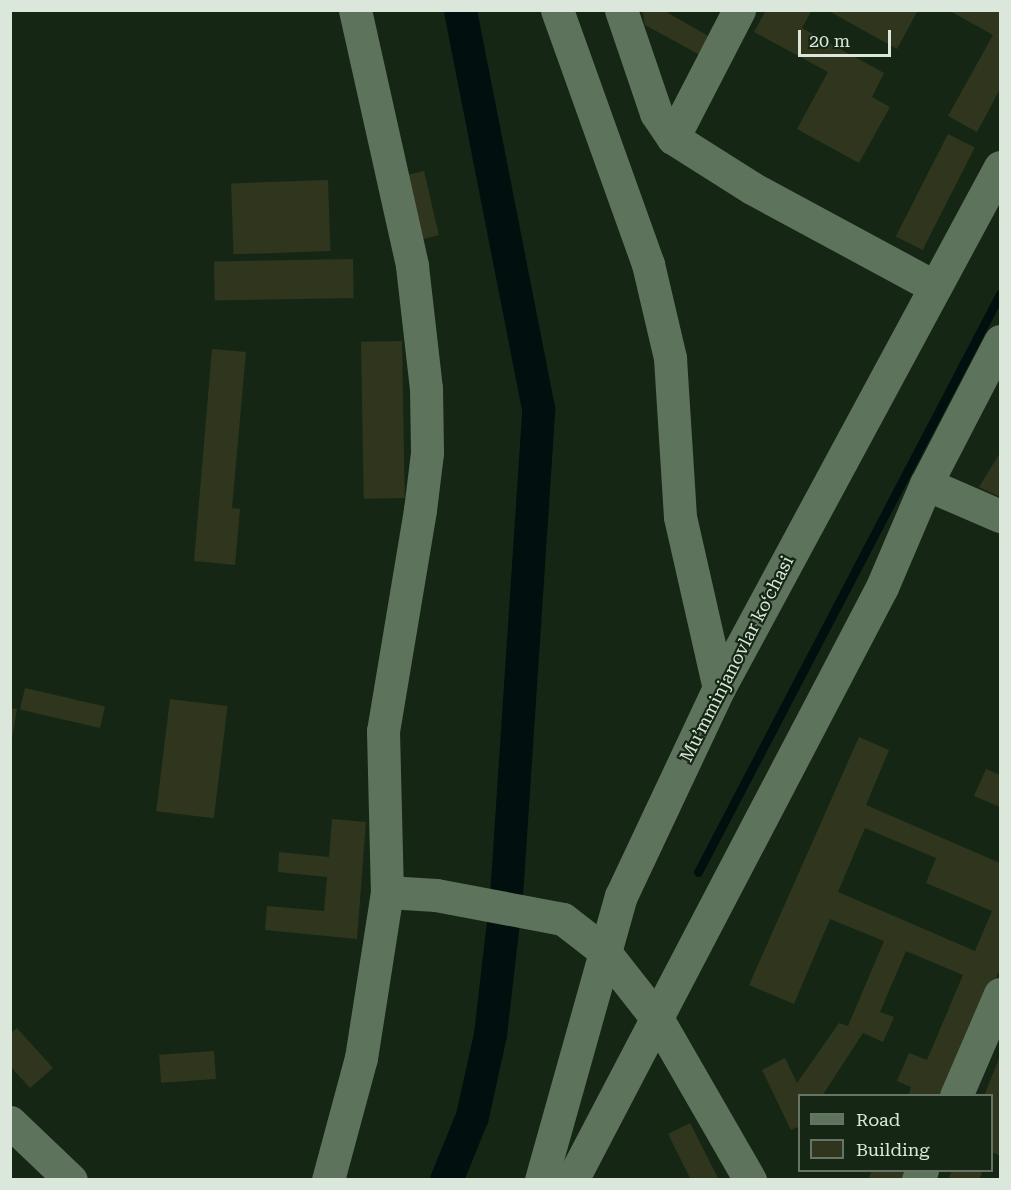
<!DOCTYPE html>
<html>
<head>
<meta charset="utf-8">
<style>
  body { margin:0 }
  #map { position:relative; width:1011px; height:1190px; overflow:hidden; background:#152714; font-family:"Roboto Serif",serif }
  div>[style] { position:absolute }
  .stream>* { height:9px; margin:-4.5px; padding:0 4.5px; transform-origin:4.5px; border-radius:4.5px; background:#01100f }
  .canal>* { height:33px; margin:-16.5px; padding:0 16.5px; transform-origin:16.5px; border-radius:16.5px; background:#01100f }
  .building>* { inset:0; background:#2f361d; transform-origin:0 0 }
  .street>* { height:33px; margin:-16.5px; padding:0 16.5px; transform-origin:16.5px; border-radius:16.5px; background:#5e735c }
  .secondary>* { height:33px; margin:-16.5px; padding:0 16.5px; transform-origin:16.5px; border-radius:16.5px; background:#5e735c }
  span { translate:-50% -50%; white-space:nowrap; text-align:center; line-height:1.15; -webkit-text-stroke:4.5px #152714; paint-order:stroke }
  .street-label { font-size:18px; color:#dce7db }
  .frame { position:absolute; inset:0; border:12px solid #dce7db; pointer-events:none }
  .legend { position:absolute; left:798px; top:1094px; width:195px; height:78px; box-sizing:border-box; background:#152714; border:2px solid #657464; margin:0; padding:8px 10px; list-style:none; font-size:18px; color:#dce7db }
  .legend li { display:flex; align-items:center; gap:12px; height:30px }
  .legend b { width:30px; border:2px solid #657464 }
  .scale { position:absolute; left:798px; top:30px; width:93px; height:27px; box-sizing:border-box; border:3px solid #dce7db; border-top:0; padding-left:8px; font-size:18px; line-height:21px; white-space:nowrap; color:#dce7db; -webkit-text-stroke:4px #152714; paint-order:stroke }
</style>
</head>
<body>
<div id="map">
  <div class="stream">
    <div style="left:698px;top:872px;width:652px;rotate:-62.41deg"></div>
  </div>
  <div class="canal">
    <div style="left:446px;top:1180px;width:69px;rotate:-67.9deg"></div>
    <div style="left:472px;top:1116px;width:84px;rotate:-77.6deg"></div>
    <div style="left:490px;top:1034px;width:139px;rotate:-83.4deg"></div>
    <div style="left:506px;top:896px;width:489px;rotate:-86.2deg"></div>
    <div style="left:538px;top:408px;width:406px;rotate:-101.1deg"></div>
  </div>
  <div class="building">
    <div style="clip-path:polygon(642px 10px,663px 10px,710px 37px,700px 55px,645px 25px)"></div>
    <div style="clip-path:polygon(766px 10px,812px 10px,802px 28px,884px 73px,872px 97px,890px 107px,859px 163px,797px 129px,828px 72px,754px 32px)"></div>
    <div style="clip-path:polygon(827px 10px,883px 11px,918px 10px,897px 49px)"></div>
    <div style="clip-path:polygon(948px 10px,1000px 10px,1000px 89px,977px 132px,948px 116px,993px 35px)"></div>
    <div style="left:948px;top:134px;width:30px;height:115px;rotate:27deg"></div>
    <div style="left:424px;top:171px;width:66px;height:22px;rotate:77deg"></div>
    <div style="left:328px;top:180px;width:71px;height:97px;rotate:88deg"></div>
    <div style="left:353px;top:259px;width:39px;height:139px;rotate:89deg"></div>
    <div style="left:402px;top:341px;width:157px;height:41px;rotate:89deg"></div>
    <div style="clip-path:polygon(212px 349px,246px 352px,232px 508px,240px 509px,235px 565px,194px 561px)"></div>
    <div style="clip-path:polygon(1000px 453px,1000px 497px,979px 487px)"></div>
    <div style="left:25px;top:688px;width:82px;height:22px;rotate:13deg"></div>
    <div style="left:170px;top:699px;width:58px;height:113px;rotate:7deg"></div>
    <div style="clip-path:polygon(10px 708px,17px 709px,12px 738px,10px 738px)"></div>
    <div style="clip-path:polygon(evenodd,859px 737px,889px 750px,866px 805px,1000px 863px,1000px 969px,947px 1096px,908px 1096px,911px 1087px,897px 1081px,909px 1053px,927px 1060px,963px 975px,906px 951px,880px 1012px,894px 1017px,883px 1042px,863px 1033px,822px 1096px,800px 1096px,800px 1126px,791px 1130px,762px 1070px,785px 1058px,797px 1083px,839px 1023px,848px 1026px,884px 941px,830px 919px,794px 1004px,749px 985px,859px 737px,865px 828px,936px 858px,926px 883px,992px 911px,975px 951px,838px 892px,865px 828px)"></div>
    <div style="clip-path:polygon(986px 769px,1000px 775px,1000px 807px,974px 796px)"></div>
    <div style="clip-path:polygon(332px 819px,366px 822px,357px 939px,265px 930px,267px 906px,324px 911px,327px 877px,278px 872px,279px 852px,329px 857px)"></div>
    <div style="clip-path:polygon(17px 1028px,53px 1068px,30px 1088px,10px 1066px,10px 1034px)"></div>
    <div style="left:214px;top:1051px;width:28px;height:55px;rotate:86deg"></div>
    <div style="clip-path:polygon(1000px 1056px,1000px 1156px,992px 1152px,992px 1096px,984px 1096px)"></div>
    <div style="clip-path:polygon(690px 1123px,719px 1180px,691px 1180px,668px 1134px)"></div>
    <div style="clip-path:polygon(872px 1170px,913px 1170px,909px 1180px,868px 1180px)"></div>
    <div style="clip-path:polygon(952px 1170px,983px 1170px,979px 1180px,948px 1180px)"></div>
  </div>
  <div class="street">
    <div style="left:355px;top:10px;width:262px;rotate:77.4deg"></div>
    <div style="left:412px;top:266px;width:123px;rotate:83.5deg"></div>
    <div style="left:426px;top:388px;width:65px;rotate:89.1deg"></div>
    <div style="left:427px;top:453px;width:57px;rotate:97deg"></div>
    <div style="left:420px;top:510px;width:224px;rotate:99.5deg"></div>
    <div style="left:383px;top:731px;width:161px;rotate:88.6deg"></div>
    <div style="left:557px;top:10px;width:270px;rotate:70.3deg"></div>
    <div style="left:648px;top:264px;width:97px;rotate:76.8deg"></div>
    <div style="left:670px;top:358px;width:159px;rotate:86.4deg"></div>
    <div style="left:680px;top:517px;width:175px;rotate:77.2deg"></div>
    <div style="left:621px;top:10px;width:109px;rotate:71.2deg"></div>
    <div style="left:656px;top:113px;width:30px;rotate:56deg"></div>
    <div style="left:673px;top:138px;width:93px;rotate:32.3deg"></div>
    <div style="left:752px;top:188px;width:208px;rotate:28.4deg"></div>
    <div style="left:673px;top:138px;width:144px;rotate:-62.7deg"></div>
    <div style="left:926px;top:484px;width:81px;rotate:23.4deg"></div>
    <div style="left:658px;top:1020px;width:185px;rotate:60.1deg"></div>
    <div style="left:956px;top:1096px;width:111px;rotate:-66.7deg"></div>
    <div style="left:10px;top:1122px;width:84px;rotate:43.6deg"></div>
    <div style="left:918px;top:1180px;width:11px;rotate:-68deg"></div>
  </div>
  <div class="secondary">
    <div style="left:328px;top:1180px;width:126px;rotate:-74.9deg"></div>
    <div style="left:361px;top:1058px;width:168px;rotate:-81.1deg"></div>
    <div style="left:387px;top:892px;width:49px;rotate:3.5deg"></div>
    <div style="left:436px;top:895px;width:129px;rotate:10.7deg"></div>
    <div style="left:563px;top:919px;width:51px;rotate:37.8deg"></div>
    <div style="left:603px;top:950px;width:89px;rotate:51.8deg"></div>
    <div style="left:541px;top:1180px;width:295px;rotate:-74.3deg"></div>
    <div style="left:621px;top:896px;width:230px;rotate:-64.8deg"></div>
    <div style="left:719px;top:688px;width:592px;rotate:-61.66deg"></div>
    <div style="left:572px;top:1180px;width:669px;rotate:-62.4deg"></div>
    <div style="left:882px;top:587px;width:112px;rotate:-66.9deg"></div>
    <div style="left:926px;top:484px;width:161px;rotate:-62.6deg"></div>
  </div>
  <div class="street-label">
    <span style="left:737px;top:659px;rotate:-63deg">Mu’mminjanovlar ko‘chasi</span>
  </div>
  <div class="frame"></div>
  <ul class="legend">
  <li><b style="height:8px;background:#5e735c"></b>Road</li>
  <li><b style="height:16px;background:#2f361d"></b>Building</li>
  </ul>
  <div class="scale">20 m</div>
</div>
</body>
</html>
